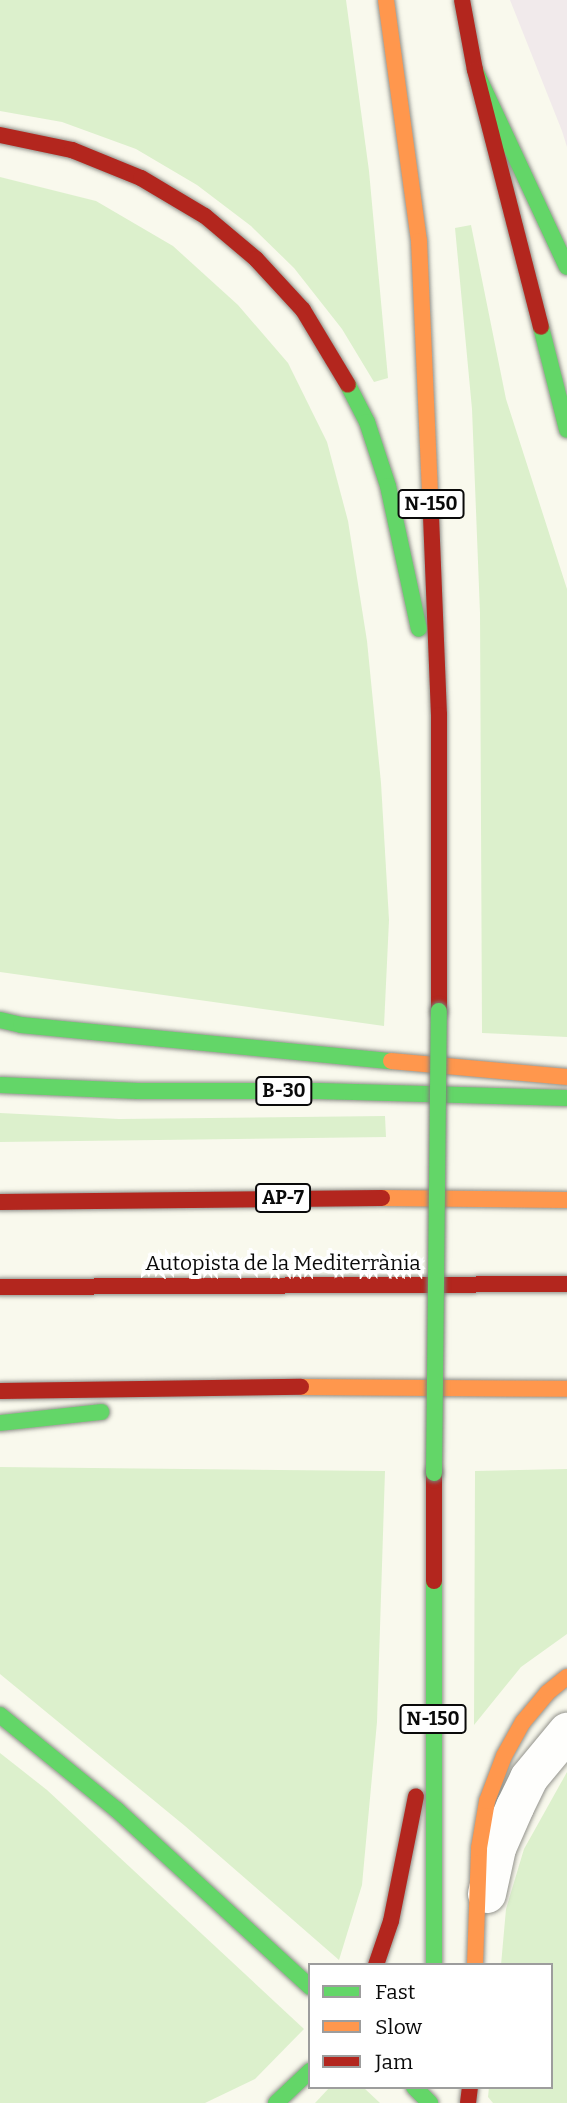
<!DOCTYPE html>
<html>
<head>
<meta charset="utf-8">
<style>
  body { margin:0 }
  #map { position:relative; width:567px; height:2103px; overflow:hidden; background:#f9f9ed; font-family:Bitter,serif }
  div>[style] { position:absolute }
  .industrial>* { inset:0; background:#f1eaeb }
  .green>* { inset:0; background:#dcf0cc }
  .roads { filter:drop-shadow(0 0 2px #92928c) drop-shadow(0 0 2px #92928c) }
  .street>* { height:38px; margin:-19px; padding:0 19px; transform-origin:19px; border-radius:19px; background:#fefefc }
  .fast>* { height:16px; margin:-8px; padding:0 8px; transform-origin:8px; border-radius:8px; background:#63d668 }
  .slow>* { height:16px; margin:-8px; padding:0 8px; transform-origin:8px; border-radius:8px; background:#ff974d }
  .jam>* { height:16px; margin:-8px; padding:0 8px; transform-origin:8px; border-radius:8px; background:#b3261e }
  .bridges { filter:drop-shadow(0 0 2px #7f7f7a) drop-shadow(0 0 2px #7f7f7a) }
  .fast-bridge>* { height:16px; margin:-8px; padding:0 8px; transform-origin:8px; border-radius:8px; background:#63d668 }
  span { translate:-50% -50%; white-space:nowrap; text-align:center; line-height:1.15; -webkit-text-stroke:7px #fff; paint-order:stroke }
  .shield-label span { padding:2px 5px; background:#fff; border:2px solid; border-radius:5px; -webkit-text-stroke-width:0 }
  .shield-label { font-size:19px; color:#0a0a0a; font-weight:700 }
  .street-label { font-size:21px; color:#0a0a0a }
  .legend { position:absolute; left:308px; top:1963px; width:245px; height:126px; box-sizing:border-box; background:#fff; border:2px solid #9d9d9d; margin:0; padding:9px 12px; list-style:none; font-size:21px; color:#0a0a0a }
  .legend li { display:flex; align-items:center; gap:14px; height:35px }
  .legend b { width:35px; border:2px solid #9d9d9d }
</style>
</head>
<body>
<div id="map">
  <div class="industrial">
    <div style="clip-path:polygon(510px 0,567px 0,567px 147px,562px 131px)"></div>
  </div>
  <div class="green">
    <div style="clip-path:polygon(0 0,346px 0,369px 171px,388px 378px,374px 382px,342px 329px,294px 268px,251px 226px,197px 185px,136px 149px,62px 122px,0 111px)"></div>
    <div style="clip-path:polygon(0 177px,96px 201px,173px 246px,238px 305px,288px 363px,327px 442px,348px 521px,367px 641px,381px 783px,389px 920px,384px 1026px,0 972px)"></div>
    <div style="clip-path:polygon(471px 225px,506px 399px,567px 589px,567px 1037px,482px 1033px,480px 613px,472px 409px,455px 228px)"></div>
    <div style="clip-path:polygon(0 1113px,119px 1119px,385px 1116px,386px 1137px,0 1142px)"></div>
    <div style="clip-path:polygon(0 1467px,385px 1471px,377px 1722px,362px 1885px,339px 1960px,185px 1826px,0 1674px)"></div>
    <div style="clip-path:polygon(567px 1469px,567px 1634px,521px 1667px,474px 1725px,475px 1471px)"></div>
    <div style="clip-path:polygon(0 1753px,47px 1790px,304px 2029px,255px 2079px,205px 2103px,0 2103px)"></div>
    <div style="clip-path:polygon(567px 1772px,567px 2103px,493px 2103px,488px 2097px,489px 2087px,551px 2087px,551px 1965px,501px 1965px,506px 1909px,524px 1849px)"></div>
    <div style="clip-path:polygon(330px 2087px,363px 2087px,380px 2103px,315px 2103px)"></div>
  </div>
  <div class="roads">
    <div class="street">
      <div style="left:487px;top:1894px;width:47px;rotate:-77.7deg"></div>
      <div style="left:497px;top:1848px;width:45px;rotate:-66.3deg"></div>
      <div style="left:515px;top:1807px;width:32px;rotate:-64deg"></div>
      <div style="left:529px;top:1778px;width:60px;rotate:-50.4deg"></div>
    </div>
    <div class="fast">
      <div style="left:475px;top:70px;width:217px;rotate:65deg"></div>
      <div style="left:541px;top:327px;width:106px;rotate:75.8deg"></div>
      <div style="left:348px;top:385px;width:42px;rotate:62.8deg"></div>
      <div style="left:367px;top:422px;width:67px;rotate:71.8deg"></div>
      <div style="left:388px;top:486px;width:146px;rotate:77.8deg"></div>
      <div style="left:0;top:1020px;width:22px;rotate:13deg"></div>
      <div style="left:21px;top:1025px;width:372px;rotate:5.6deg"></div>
      <div style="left:0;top:1085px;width:138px;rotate:2.5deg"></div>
      <div style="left:138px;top:1091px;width:180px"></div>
      <div style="left:318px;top:1091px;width:249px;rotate:1.6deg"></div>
      <div style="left:0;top:1423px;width:102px;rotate:-6.2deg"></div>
      <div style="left:434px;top:1581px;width:384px;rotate:90deg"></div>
      <div style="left:0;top:1715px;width:151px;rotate:39.1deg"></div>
      <div style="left:117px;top:1810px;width:262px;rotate:42.5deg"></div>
      <div style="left:414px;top:2087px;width:23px;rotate:45deg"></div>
      <div style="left:276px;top:2103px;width:47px;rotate:-43.3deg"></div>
    </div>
    <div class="slow">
      <div style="left:386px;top:0;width:243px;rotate:82.2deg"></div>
      <div style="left:419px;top:241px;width:275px;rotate:87.5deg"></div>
      <div style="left:391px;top:1061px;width:177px;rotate:5.2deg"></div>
      <div style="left:382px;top:1198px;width:185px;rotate:0.6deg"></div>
      <div style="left:301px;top:1387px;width:266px;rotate:0.4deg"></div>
      <div style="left:475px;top:1965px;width:117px;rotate:-88deg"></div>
      <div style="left:479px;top:1848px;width:48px;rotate:-80.3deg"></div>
      <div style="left:487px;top:1801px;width:48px;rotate:-69.3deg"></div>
      <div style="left:504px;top:1756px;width:39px;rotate:-61deg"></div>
      <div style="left:523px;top:1722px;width:38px;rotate:-50deg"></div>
      <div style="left:547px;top:1693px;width:26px;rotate:-39deg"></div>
    </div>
    <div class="jam">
      <div style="left:462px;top:0;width:71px;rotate:79.5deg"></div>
      <div style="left:475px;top:70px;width:265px;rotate:75.6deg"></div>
      <div style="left:0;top:135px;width:74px;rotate:11.8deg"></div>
      <div style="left:72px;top:150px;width:74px;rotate:22.1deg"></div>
      <div style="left:141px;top:178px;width:74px;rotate:30.7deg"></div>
      <div style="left:205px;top:216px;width:67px;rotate:40.1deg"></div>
      <div style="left:256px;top:259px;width:69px;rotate:47.3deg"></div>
      <div style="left:303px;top:310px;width:87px;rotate:59deg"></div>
      <div style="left:431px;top:516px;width:199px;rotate:87.7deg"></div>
      <div style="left:439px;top:715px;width:296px;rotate:90deg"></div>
      <div style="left:0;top:1202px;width:382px;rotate:-0.6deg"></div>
      <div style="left:0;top:1287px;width:567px;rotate:-0.3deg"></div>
      <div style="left:0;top:1391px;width:301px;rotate:-0.8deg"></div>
      <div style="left:434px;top:1473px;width:108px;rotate:90deg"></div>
      <div style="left:376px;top:1965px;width:46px;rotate:-71.2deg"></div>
      <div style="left:391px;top:1921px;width:127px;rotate:-78.7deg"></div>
      <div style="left:468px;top:2103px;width:16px;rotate:-83deg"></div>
    </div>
  </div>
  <div class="bridges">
    <div class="fast-bridge">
      <div style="left:434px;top:1473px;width:462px;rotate:-89.4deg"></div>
    </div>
  </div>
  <div class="shield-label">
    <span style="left:431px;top:504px">N-150</span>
    <span style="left:284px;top:1091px">B-30</span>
    <span style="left:283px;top:1198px">AP-7</span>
    <span style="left:433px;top:1719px">N-150</span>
  </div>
  <div class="street-label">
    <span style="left:283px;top:1263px">Autopista de la Mediterrània</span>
  </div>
  <ul class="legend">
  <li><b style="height:9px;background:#63d668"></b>Fast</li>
  <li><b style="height:9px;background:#ff974d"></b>Slow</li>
  <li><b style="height:9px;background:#b3261e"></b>Jam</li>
  </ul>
</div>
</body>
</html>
